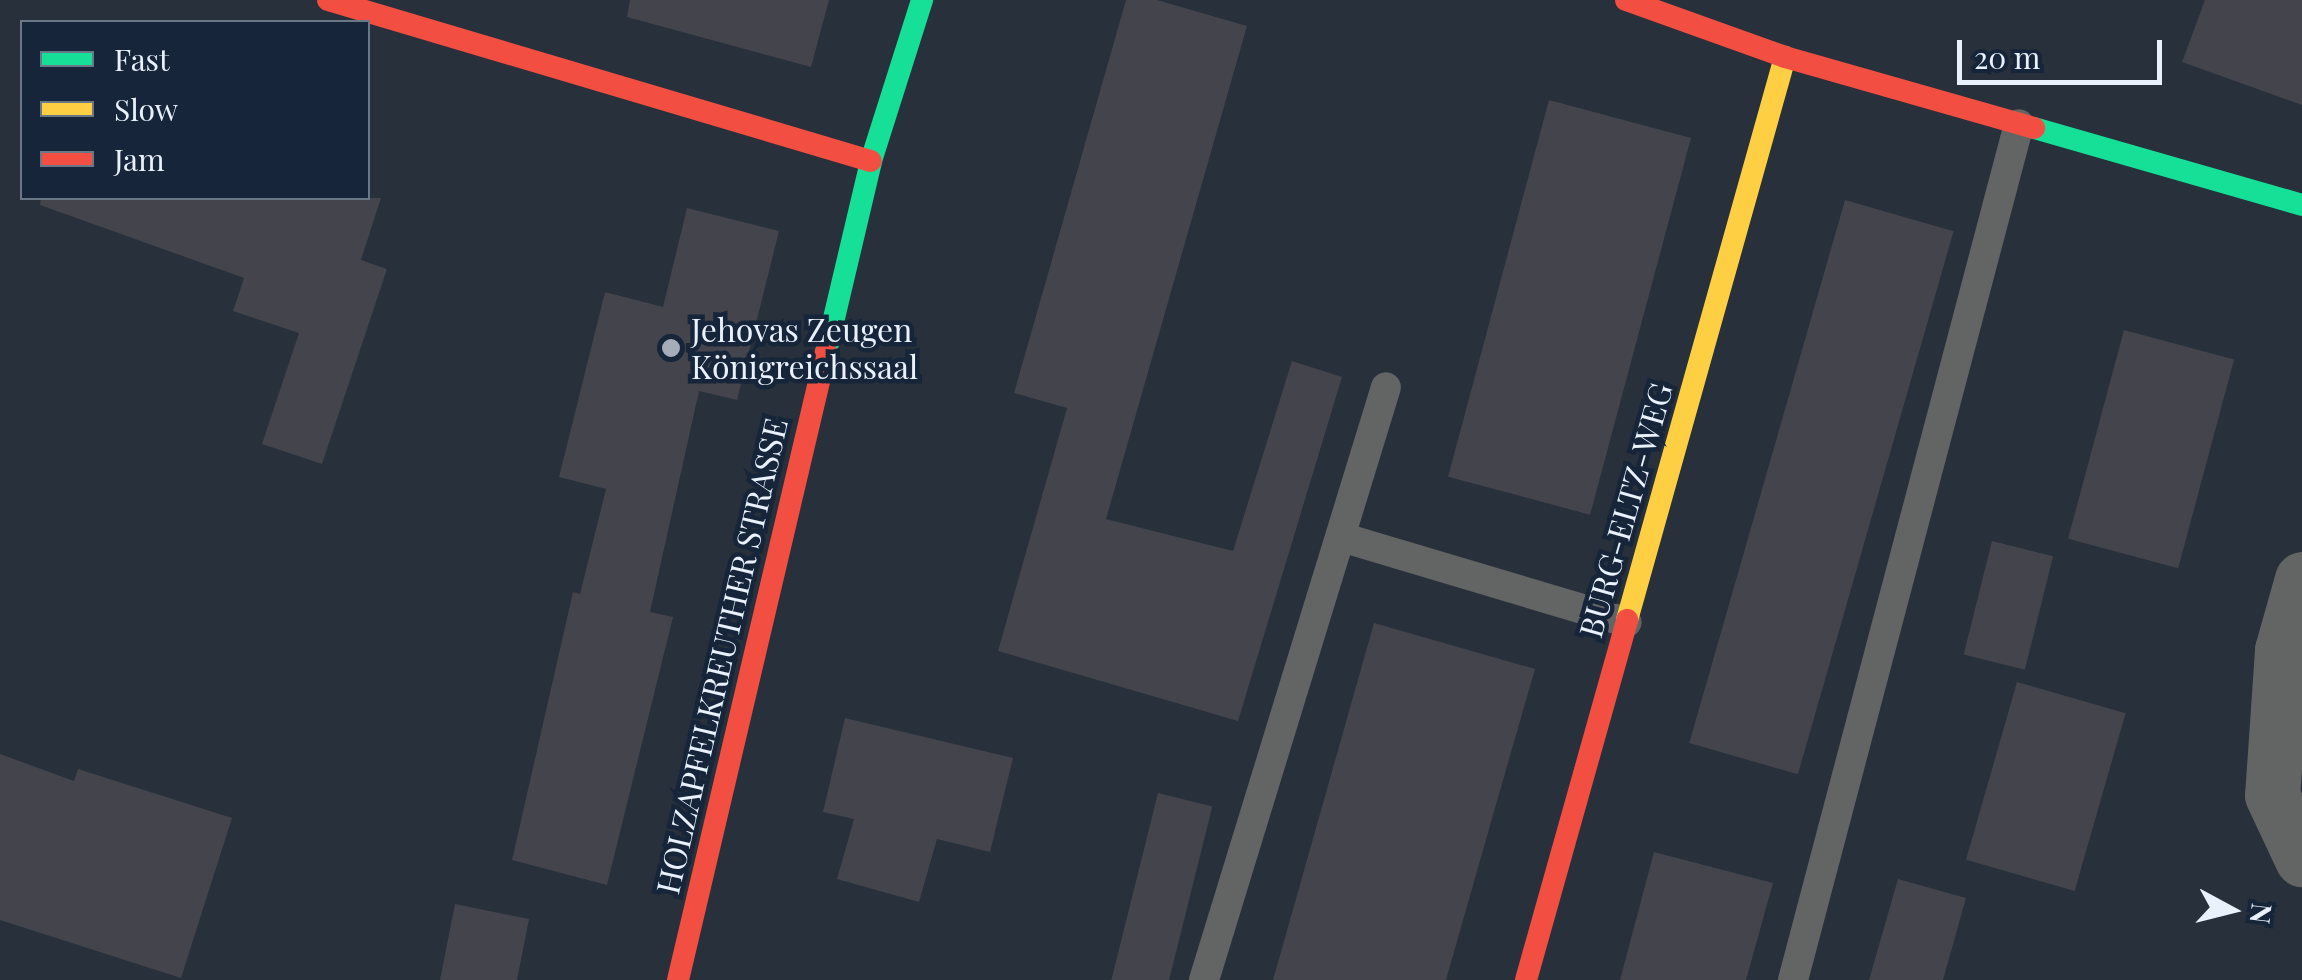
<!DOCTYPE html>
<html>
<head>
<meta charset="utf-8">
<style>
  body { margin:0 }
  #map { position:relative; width:2302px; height:980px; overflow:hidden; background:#27303b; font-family:"Playfair Display",serif }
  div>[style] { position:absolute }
  .building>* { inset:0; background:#44444c; transform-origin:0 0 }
  .lane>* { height:30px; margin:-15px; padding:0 15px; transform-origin:15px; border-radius:15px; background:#636564 }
  .street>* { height:55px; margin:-27.5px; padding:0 27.5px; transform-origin:27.5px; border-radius:27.5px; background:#636564 }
  .fast>* { height:22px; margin:-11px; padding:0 11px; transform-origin:11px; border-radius:11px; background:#16e098 }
  .slow>* { height:22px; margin:-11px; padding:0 11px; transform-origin:11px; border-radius:11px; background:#ffcf43 }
  .jam>* { height:22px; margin:-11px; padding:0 11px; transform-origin:11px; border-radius:11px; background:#f24e42 }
  .dots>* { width:28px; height:28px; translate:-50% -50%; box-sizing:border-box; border:5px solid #162539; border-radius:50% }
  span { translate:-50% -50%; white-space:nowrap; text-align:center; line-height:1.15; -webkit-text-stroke:9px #162539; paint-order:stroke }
  .poi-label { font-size:32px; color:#e9f1fc }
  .left { translate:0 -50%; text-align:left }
  .street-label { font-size:32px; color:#e9f1fc }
  .legend { position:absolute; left:20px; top:20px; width:350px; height:180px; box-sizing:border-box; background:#162539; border:2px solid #6a7787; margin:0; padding:12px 18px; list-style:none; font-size:30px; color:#e9f1fc }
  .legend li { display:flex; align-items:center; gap:20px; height:50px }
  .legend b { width:50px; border:2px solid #6a7787 }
  .north { position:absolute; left:2182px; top:860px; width:100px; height:100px; -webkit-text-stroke:8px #162539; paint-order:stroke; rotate:97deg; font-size:28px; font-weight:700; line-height:40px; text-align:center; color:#e9f1fc }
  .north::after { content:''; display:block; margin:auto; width:35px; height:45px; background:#e9f1fc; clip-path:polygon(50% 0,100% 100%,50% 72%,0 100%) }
  .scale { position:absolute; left:1957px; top:40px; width:205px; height:45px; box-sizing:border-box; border:5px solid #e9f1fc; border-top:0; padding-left:12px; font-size:30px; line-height:35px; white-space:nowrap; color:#e9f1fc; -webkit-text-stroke:8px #162539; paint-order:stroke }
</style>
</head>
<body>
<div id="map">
  <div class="building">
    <div style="clip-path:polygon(630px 0,829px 0,811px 67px,627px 17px)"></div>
    <div style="clip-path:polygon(1126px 0,1157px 0,1247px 26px,1106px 519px,1233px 551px,1292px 361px,1342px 377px,1238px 721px,998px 651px,1067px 408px,1014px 393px)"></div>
    <div style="clip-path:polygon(2205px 0,2302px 0,2302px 105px,2182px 62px)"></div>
    <div style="left:1549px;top:100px;width:147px;height:390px;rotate:15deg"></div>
    <div style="clip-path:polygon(41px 198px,381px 198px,361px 260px,387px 269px,322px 464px,262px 444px,299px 333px,233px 311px,244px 278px,40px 205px)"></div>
    <div style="left:1845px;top:200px;width:113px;height:565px;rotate:16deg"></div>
    <div style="clip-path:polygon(687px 208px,779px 231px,737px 400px,699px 391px,650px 612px,673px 617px,607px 885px,512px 860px,573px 592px,580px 594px,606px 489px,559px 477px,605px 292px,663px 307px)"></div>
    <div style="left:2124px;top:330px;width:114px;height:216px;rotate:15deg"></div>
    <div style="left:1992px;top:541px;width:63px;height:117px;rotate:14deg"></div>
    <div style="clip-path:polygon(1374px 623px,1535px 669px,1495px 808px,1446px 980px,1273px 980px)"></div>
    <div style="left:2017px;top:682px;width:113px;height:185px;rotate:16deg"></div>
    <div style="clip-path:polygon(845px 718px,1013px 758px,990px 852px,937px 839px,919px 902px,837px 879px,854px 819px,823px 812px)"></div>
    <div style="clip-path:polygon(0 754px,74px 781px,78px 769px,232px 818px,181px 978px,0 920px)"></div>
    <div style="left:1158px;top:793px;width:56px;height:196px;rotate:14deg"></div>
    <div style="clip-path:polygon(1654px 852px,1773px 883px,1746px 980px,1620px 980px)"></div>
    <div style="clip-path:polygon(1898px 879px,1966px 898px,1943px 980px,1869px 980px)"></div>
    <div style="clip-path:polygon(455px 904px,529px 919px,517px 980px,440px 980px)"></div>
  </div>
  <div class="lane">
    <div style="left:1341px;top:537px;width:298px;rotate:16.6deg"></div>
    <div style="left:1204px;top:980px;width:620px;rotate:-72.94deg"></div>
    <div style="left:1793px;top:980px;width:885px;rotate:-75.21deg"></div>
  </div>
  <div class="street">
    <div style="left:2302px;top:579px;width:74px;rotate:105.7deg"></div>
    <div style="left:2282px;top:650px;width:145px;rotate:93.9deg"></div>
    <div style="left:2272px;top:795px;width:71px;rotate:64.9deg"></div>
  </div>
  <div class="fast">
    <div style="left:2034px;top:128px;width:279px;rotate:16deg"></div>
    <div style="left:826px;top:352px;width:196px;rotate:-76.7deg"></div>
    <div style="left:871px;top:161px;width:169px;rotate:-72.4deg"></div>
  </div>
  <div class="slow">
    <div style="left:1627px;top:620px;width:585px;rotate:-74.32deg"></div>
  </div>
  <div class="jam">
    <div style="left:328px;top:0;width:566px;rotate:16.52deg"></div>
    <div style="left:1626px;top:0;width:169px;rotate:19.7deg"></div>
    <div style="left:1785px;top:57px;width:259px;rotate:15.9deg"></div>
    <div style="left:678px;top:980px;width:645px;rotate:-76.74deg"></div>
    <div style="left:1526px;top:980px;width:374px;rotate:-74.3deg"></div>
  </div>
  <div class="dots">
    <div style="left:671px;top:348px;background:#a5adb8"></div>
  </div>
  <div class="poi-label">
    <span class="left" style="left:691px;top:348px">Jehovas Zeugen<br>Königreichssaal</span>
  </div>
  <div class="street-label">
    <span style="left:1625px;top:510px;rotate:-74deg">BURG-ELTZ-WEG</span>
    <span style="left:721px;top:656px;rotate:-77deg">HOLZAPFELKREUTHER STRASSE</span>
  </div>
  <ul class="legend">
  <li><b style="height:12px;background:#16e098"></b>Fast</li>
  <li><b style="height:12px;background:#ffcf43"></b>Slow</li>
  <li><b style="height:12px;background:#f24e42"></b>Jam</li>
  </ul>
  <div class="north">N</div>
  <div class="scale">20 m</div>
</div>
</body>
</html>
